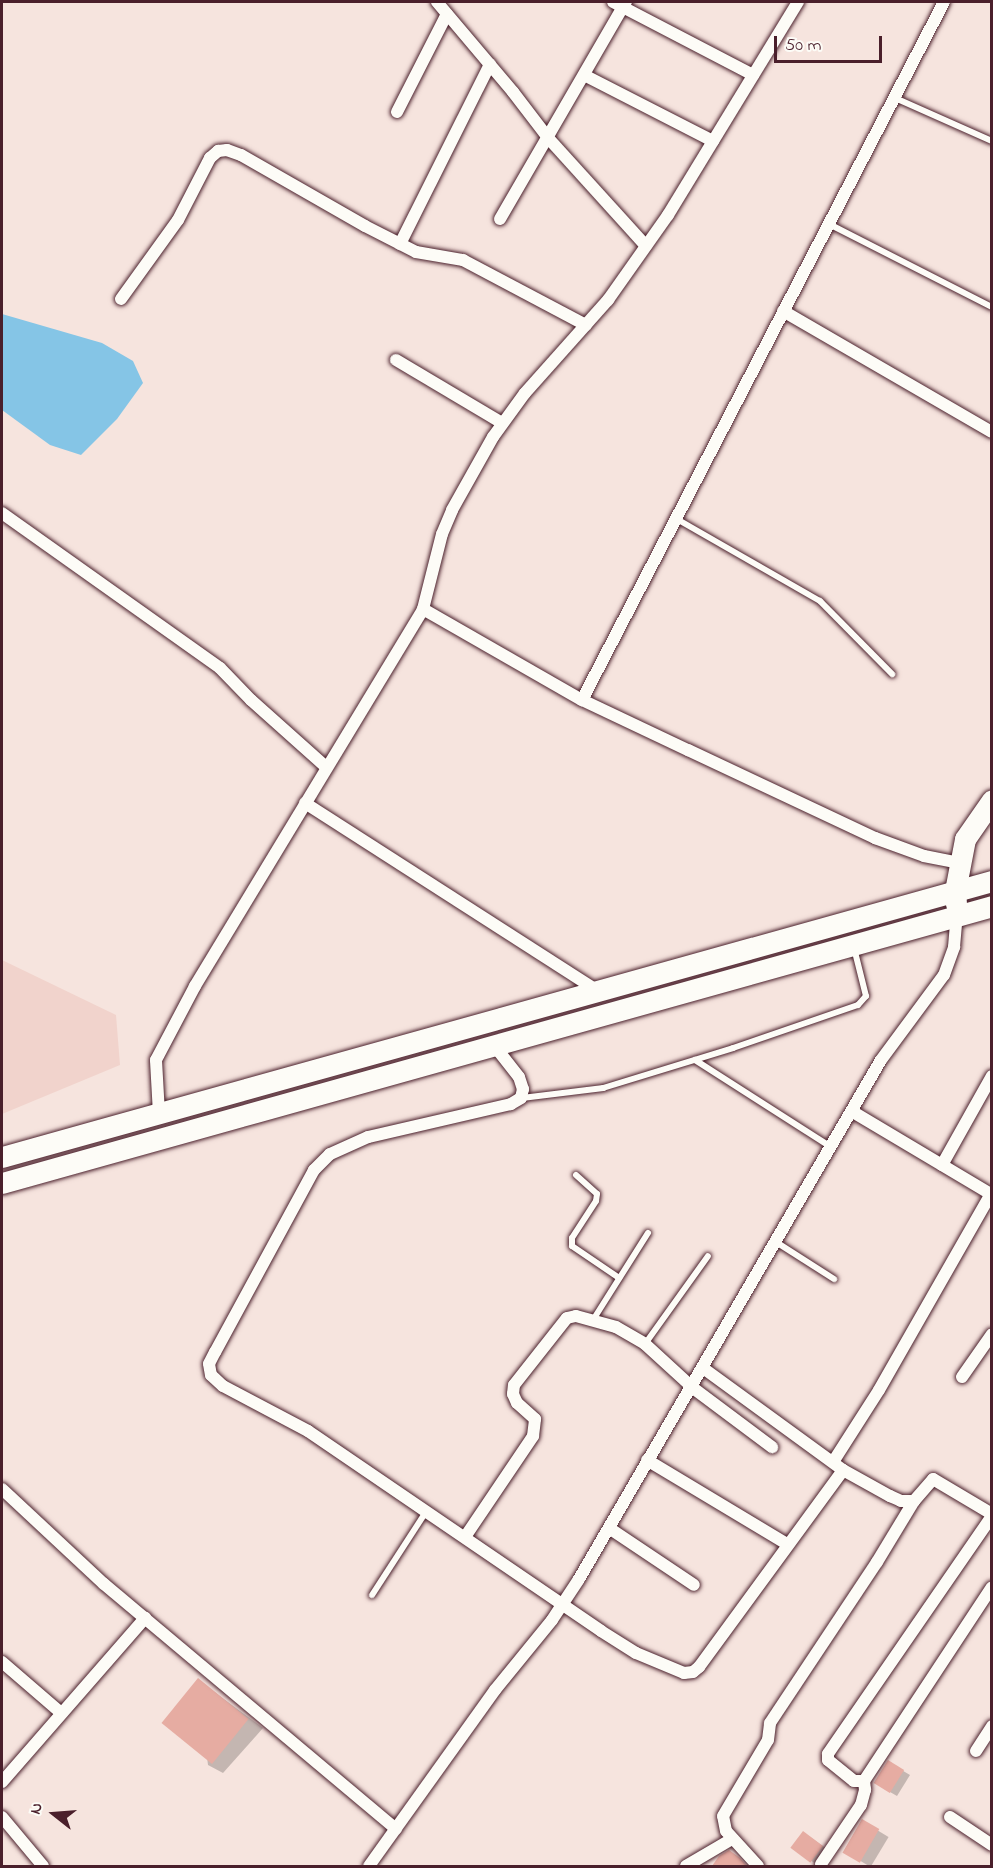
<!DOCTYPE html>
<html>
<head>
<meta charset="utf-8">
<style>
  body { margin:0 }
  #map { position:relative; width:993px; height:1868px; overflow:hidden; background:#f6e4de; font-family:"Indie Flower",sans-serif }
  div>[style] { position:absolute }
  .built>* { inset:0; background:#f1d3cc }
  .water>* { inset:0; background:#85c5e6 }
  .shadow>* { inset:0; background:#0003; transform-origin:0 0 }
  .building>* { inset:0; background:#e6aca2; transform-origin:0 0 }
  .roads { filter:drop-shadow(0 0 2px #4a1f2b) drop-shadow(0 0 2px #4a1f2b) }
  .lane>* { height:6px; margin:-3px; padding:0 3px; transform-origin:3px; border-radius:3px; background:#fdfcf7 }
  .street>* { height:12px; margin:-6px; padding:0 6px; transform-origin:6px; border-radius:6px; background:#fdfcf7 }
  .highway>* { height:21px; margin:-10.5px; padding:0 10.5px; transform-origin:10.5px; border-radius:10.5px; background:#fdfcf7 }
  span { translate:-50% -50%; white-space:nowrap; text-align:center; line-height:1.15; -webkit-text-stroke:4.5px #fdfcf7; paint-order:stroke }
  .frame { position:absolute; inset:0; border:3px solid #4a1f2b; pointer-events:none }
  .north { position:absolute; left:24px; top:1784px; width:60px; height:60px; -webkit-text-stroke:4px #fdfcf7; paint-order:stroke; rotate:287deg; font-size:16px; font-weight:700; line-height:24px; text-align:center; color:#4a1f2b }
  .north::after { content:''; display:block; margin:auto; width:21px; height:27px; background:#4a1f2b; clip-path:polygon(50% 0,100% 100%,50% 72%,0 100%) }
  .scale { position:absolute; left:774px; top:36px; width:108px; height:27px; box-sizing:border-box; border:3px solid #4a1f2b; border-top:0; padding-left:8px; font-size:18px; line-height:21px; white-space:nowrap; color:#4a1f2b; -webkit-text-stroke:4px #fdfcf7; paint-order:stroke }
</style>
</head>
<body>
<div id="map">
  <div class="built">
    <div style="clip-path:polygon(2px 960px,116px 1015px,120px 1065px,2px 1114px)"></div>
  </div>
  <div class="water">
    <div style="clip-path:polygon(2px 314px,102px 343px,133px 361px,143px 383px,117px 419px,81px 455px,50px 445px,2px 410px)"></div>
  </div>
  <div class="shadow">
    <div style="clip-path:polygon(198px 1680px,263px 1728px,223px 1773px,208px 1765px)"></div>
    <div style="clip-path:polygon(888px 1762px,910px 1775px,897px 1796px,890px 1792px)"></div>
    <div style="left:862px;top:1821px;width:31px;height:35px;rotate:31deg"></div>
    <div style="clip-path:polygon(810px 1837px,830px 1851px,819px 1866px,792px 1848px)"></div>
  </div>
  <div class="building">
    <div style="left:198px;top:1678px;width:65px;height:58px;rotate:39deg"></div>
    <div style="left:888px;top:1760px;width:19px;height:27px;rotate:32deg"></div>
    <div style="left:862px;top:1819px;width:20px;height:39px;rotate:30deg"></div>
    <div style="left:803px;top:1831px;width:25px;height:21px;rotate:37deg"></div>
    <div style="clip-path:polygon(729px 1850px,740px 1858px,747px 1866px,712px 1866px,719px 1856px)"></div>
  </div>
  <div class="roads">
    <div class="lane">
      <div style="left:895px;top:98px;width:106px;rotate:23.9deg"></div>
      <div style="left:829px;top:224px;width:183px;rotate:27deg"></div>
      <div style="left:675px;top:518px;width:167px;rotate:29.8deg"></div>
      <div style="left:820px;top:601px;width:103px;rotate:45.4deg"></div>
      <div style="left:695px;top:1060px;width:161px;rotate:32.6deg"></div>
      <div style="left:522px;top:1098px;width:82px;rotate:-7deg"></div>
      <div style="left:603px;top:1088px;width:136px;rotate:-17.1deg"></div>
      <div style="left:733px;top:1048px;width:132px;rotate:-19deg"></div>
      <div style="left:858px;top:1005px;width:12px;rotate:-48deg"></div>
      <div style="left:866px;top:996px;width:49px;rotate:-104deg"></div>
      <div style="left:576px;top:1175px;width:28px;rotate:42deg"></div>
      <div style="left:597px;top:1194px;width:7px;rotate:98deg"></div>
      <div style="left:596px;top:1201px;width:44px;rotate:123deg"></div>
      <div style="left:572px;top:1238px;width:8px;rotate:90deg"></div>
      <div style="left:572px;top:1246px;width:57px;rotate:34.2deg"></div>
      <div style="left:776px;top:1242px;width:69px;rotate:32.5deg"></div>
      <div style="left:593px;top:1320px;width:103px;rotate:-57.7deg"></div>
      <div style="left:645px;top:1344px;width:108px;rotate:-54.4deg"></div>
      <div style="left:372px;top:1595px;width:99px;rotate:-57deg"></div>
    </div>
    <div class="street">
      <div style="left:437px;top:2px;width:118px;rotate:49.8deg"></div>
      <div style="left:513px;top:92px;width:59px;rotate:52.5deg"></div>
      <div style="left:549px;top:139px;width:144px;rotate:47.8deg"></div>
      <div style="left:613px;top:2px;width:158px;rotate:27.5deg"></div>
      <div style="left:584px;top:75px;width:145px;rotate:27.1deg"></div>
      <div style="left:397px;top:112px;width:110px;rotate:-63deg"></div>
      <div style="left:500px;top:219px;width:251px;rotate:-59.9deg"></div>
      <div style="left:400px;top:244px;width:201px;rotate:-63.4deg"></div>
      <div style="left:121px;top:299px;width:97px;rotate:-54.2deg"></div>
      <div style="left:178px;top:220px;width:70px;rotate:-62.7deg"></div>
      <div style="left:210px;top:158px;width:11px;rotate:-41deg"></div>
      <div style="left:218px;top:151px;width:9px;rotate:-6deg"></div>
      <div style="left:227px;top:150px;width:15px;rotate:20deg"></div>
      <div style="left:241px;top:155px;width:143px;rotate:29.8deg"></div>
      <div style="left:365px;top:226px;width:57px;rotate:27deg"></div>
      <div style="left:416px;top:252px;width:48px;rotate:9.7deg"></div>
      <div style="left:463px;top:260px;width:139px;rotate:27.9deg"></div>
      <div style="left:783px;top:311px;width:241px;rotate:30.1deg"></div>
      <div style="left:396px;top:360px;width:123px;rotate:30.7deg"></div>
      <div style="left:2px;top:513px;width:267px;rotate:35.4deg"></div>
      <div style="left:220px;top:668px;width:45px;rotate:45.9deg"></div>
      <div style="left:251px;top:700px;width:101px;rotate:41.8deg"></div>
      <div style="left:423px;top:609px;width:183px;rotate:29.8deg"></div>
      <div style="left:582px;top:700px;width:117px;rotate:25.3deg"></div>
      <div style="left:688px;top:750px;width:207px;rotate:25.2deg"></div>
      <div style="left:875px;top:838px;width:52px;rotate:20.2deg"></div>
      <div style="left:924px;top:856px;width:37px;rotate:11deg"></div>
      <div style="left:582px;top:700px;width:786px;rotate:-62.59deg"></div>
      <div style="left:305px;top:803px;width:348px;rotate:32.7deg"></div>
      <div style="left:493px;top:1044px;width:42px;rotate:51.8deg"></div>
      <div style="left:519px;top:1077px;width:13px;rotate:72deg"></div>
      <div style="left:523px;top:1089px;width:9px;rotate:103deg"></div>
      <div style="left:521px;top:1098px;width:12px;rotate:149deg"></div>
      <div style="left:511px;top:1104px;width:147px;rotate:167deg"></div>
      <div style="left:368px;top:1137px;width:42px;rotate:155.9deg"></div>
      <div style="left:330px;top:1154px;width:23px;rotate:135deg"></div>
      <div style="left:314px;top:1170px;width:207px;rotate:118.5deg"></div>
      <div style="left:215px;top:1352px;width:13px;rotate:117deg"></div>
      <div style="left:209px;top:1364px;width:11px;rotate:80deg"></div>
      <div style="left:211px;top:1375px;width:16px;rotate:43deg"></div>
      <div style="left:223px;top:1386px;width:96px;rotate:27.9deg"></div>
      <div style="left:308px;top:1431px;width:355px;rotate:34.3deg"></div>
      <div style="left:601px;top:1631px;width:41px;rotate:32.2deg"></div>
      <div style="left:636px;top:1653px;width:52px;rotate:22.6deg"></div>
      <div style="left:684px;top:1673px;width:9px;rotate:-6deg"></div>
      <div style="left:693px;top:1672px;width:8px;rotate:-40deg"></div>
      <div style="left:699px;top:1667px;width:244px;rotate:-53.8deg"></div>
      <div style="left:853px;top:1112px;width:162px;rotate:30.8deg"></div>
      <div style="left:159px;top:1114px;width:54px;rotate:-93.2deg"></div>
      <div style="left:156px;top:1060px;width:84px;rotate:-62.2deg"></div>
      <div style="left:195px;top:986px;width:441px;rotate:-58.8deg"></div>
      <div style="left:423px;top:609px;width:77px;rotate:-75.8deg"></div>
      <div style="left:442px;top:534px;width:26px;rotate:-67deg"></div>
      <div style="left:452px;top:510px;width:84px;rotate:-60.7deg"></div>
      <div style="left:493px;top:437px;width:54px;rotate:-54deg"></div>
      <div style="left:525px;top:393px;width:125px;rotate:-48.3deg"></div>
      <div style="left:608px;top:300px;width:104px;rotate:-54.8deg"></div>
      <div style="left:668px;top:215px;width:250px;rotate:-58.6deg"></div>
      <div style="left:942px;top:1165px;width:102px;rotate:-60.7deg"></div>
      <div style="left:703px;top:1368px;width:173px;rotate:36.1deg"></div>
      <div style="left:843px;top:1470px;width:54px;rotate:29deg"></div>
      <div style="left:890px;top:1496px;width:12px;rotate:24deg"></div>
      <div style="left:901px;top:1501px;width:13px"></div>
      <div style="left:914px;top:1501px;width:29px;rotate:-49deg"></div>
      <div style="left:933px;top:1479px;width:69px;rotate:30.7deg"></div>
      <div style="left:962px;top:1377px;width:52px;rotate:-55.1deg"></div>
      <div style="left:647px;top:1460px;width:163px;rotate:31deg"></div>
      <div style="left:833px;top:1462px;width:85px;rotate:-57.4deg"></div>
      <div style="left:879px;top:1390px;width:226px;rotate:-60.3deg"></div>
      <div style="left:2px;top:1489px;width:139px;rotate:43deg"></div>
      <div style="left:104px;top:1584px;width:381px;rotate:40deg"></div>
      <div style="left:992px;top:1516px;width:289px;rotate:124.6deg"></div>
      <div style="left:828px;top:1754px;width:6px;rotate:90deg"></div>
      <div style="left:828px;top:1760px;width:33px;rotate:39deg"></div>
      <div style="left:854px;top:1781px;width:10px"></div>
      <div style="left:864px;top:1781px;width:232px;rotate:-56.6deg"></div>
      <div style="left:609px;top:1528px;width:102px;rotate:33.8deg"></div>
      <div style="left:465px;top:1537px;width:122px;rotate:-56deg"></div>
      <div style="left:533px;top:1436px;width:17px;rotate:-83deg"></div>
      <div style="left:535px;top:1419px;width:24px;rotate:-138deg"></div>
      <div style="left:517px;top:1403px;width:10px;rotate:-114deg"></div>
      <div style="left:513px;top:1394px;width:9px;rotate:-84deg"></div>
      <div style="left:514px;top:1385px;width:85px;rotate:-51.7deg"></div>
      <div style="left:567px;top:1318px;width:9px;rotate:-13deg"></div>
      <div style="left:576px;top:1316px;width:41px;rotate:15.4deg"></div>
      <div style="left:616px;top:1327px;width:34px;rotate:30deg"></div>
      <div style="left:645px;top:1344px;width:65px;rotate:42.5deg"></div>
      <div style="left:693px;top:1388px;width:99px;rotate:36.8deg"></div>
      <div style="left:2px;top:1662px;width:77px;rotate:40.8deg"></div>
      <div style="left:976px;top:1751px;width:30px;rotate:-57deg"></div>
      <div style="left:2px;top:1782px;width:218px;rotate:-48.9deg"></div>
      <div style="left:2px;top:1817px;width:64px;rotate:50.1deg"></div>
      <div style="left:950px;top:1817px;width:50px;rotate:33.7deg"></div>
      <div style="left:821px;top:1864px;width:71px;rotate:-55.9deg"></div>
      <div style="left:861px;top:1805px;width:16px;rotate:-75deg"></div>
      <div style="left:865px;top:1790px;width:9px;rotate:-96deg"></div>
      <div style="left:369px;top:1866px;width:216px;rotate:-54.4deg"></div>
      <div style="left:495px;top:1690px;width:90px;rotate:-50.8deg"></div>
      <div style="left:552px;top:1620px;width:49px;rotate:-56.6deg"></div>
      <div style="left:579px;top:1579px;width:600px;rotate:-59.81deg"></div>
      <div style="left:881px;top:1060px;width:106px;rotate:-53.5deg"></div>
      <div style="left:944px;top:975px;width:30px;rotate:-70deg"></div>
      <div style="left:954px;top:947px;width:34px;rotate:-85deg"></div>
      <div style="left:686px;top:1866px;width:53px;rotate:-30.4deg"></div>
      <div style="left:758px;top:1866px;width:47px;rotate:-132.4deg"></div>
      <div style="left:726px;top:1831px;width:15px;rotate:-101deg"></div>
      <div style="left:723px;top:1816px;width:88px;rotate:-59.4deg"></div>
      <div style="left:768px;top:1740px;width:17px;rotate:-83deg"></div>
      <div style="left:770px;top:1723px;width:193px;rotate:-56.4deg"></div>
      <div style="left:877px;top:1562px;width:71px;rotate:-58.8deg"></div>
    </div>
    <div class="highway">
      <div style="left:956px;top:904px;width:13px;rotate:-94deg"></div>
      <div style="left:955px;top:891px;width:53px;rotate:-79.1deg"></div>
      <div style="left:965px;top:839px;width:47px;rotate:-55.3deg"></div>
      <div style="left:2px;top:1157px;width:1028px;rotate:-15.58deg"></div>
      <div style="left:2px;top:1183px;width:1028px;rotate:-15.63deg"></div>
    </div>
  </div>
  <div class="frame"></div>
  <div class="north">N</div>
  <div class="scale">50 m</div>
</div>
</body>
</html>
